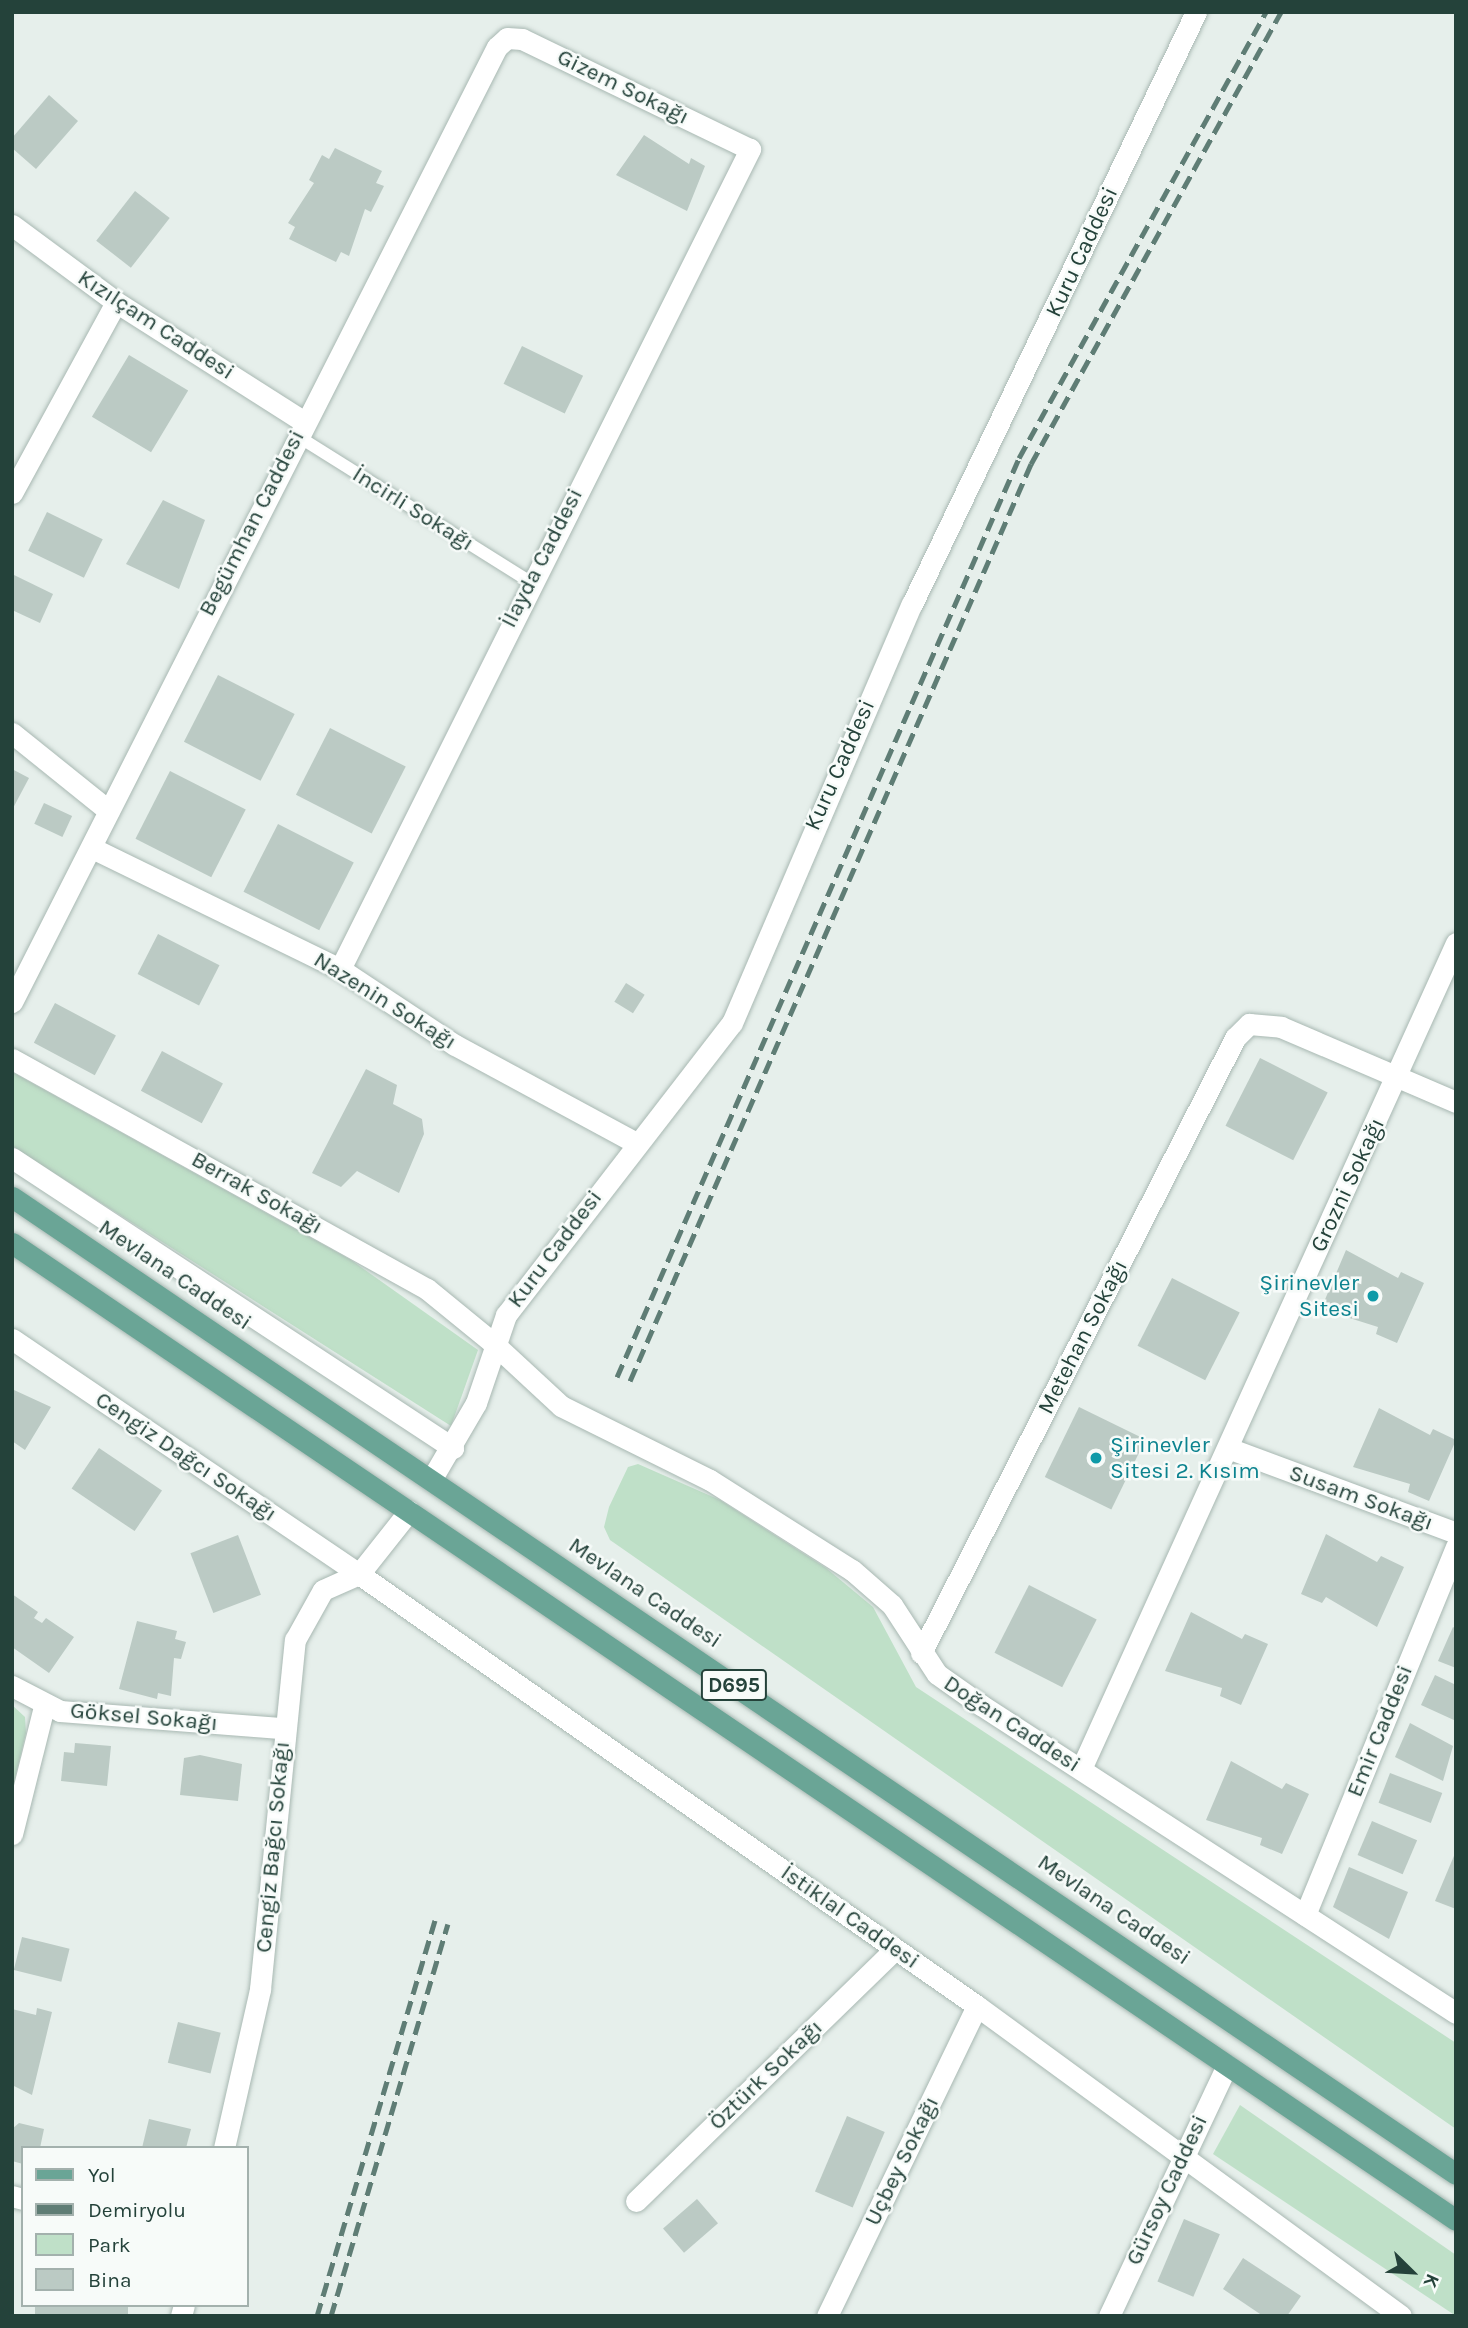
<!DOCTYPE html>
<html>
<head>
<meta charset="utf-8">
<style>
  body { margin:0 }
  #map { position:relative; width:1468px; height:2328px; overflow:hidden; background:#e6efeb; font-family:Karla,sans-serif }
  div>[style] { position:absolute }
  .green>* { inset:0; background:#bfe0c8 }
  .building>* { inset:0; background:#bbcac4; transform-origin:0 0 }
  .roads { filter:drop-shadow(0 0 2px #a8b8b2) drop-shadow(0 0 2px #a8b8b2) }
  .lane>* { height:12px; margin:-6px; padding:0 6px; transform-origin:6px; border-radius:6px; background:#fff }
  .street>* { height:21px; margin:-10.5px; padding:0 10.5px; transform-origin:10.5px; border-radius:10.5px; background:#fff }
  .secondary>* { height:21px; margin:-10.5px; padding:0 10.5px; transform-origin:10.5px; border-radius:10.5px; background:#fff }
  .primary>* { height:21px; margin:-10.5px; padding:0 10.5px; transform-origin:10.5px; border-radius:10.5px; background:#6aa596 }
  .rail>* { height:5px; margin-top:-2.5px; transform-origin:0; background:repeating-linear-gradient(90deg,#5f7d75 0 14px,transparent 0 21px) }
  .dots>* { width:19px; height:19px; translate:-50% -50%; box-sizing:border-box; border:4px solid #f7fbf9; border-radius:50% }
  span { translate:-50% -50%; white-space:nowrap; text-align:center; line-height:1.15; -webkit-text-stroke:5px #f7fbf9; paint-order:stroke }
  .shield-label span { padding:2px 5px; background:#f7fbf9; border:2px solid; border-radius:5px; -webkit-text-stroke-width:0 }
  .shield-label { font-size:21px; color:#24423a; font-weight:700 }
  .street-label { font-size:23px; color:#24423a }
  .culture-label { font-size:23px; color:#0d838f }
  .right { translate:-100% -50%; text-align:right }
  .left { translate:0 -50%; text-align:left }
  .frame { position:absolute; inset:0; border:14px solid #24423a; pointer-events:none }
  .legend { position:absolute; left:21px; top:2146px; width:228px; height:161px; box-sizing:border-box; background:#f7fbf9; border:2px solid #a3b1ad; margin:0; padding:9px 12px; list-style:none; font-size:21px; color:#24423a }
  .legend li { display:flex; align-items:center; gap:14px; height:35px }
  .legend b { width:35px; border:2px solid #a3b1ad }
  .north { position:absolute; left:1377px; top:2237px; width:70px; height:70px; -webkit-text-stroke:5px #f7fbf9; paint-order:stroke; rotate:114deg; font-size:19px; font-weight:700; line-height:28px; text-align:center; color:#24423a }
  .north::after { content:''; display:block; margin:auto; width:24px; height:32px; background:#24423a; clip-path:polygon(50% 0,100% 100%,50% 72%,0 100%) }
</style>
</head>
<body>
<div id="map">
  <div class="green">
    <div style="clip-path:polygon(12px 1072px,351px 1260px,478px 1350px,451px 1426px,18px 1150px,12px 1145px)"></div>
    <div style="clip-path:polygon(638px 1464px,720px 1500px,826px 1568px,873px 1607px,916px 1687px,1456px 2043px,1456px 2129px,610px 1540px,604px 1527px,609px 1507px,628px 1467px)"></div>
    <div style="clip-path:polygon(12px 1705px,25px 1717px,26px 1733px,12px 1791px)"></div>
    <div style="clip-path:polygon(1240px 2105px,1456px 2255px,1456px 2316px,1213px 2154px)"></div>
  </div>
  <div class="building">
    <div style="clip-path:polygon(49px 95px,78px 121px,36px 169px,12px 148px,12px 138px)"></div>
    <div style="clip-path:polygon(644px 135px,689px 164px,691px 158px,705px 166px,687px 211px,616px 175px)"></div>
    <div style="clip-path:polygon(335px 148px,382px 171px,376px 183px,384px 186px,371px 212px,365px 209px,349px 256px,341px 252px,336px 262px,289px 239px,295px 227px,288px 223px,314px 183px,309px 180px,322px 155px,329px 159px)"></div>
    <div style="left:135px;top:191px;width:44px;height:63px;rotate:38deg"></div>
    <div style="left:522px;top:346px;width:68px;height:42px;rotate:26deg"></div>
    <div style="left:129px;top:355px;width:69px;height:72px;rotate:31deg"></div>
    <div style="clip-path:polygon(163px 500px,205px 520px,179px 589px,126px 564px)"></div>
    <div style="left:47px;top:512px;width:62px;height:43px;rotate:26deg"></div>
    <div style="clip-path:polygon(14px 575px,53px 594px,40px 623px,12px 610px)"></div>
    <div style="left:218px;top:675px;width:86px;height:75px;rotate:27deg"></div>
    <div style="left:330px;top:728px;width:85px;height:75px;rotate:27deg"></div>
    <div style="clip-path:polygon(12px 769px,29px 778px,12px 810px)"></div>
    <div style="left:170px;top:771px;width:85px;height:76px;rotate:27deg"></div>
    <div style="left:44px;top:803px;width:31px;height:23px;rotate:25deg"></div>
    <div style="left:278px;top:824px;width:85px;height:76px;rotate:27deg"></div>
    <div style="left:158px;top:934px;width:69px;height:45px;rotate:27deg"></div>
    <div style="left:626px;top:983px;width:22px;height:22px;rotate:32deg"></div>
    <div style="left:55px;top:1003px;width:69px;height:45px;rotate:28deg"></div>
    <div style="left:162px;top:1051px;width:69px;height:45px;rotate:28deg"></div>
    <div style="left:1260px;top:1058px;width:76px;height:76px;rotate:27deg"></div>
    <div style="clip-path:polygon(366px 1069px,397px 1085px,393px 1104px,422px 1119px,424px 1134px,399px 1193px,357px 1171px,341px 1187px,312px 1173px)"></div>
    <div style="clip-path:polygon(1346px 1250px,1398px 1278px,1401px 1272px,1424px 1283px,1397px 1343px,1376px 1334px,1378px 1327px,1321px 1309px)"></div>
    <div style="left:1172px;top:1278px;width:76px;height:76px;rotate:27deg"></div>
    <div style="clip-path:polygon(12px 1381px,14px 1390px,51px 1407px,25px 1450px,12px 1441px)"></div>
    <div style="left:1079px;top:1407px;width:74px;height:78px;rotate:26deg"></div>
    <div style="clip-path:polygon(1379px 1408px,1430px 1435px,1433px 1429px,1456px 1440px,1429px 1501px,1408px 1492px,1410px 1484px,1353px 1467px)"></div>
    <div style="left:99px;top:1448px;width:76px;height:49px;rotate:34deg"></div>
    <div style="clip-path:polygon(1326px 1534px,1377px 1562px,1381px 1556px,1404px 1567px,1377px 1627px,1326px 1597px,1322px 1603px,1301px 1594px)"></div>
    <div style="left:238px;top:1535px;width:64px;height:51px;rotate:69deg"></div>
    <div style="left:1029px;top:1585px;width:76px;height:76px;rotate:27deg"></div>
    <div style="clip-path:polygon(12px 1594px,38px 1612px,34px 1618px,42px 1623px,46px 1618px,74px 1637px,49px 1673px,12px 1647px)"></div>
    <div style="clip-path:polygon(1191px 1612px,1242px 1639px,1245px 1634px,1268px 1644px,1241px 1705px,1220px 1696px,1222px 1688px,1165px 1671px)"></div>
    <div style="clip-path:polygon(137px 1621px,177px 1631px,175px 1639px,186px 1642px,181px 1659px,174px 1658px,171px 1696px,158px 1693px,157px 1699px,119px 1689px)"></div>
    <div style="clip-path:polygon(1453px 1627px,1456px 1629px,1456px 1668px,1438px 1661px)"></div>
    <div style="clip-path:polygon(1435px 1675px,1456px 1685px,1456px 1721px,1421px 1705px)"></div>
    <div style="clip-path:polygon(1410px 1723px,1453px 1746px,1443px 1781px,1395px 1757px)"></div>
    <div style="clip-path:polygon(75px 1743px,111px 1746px,107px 1786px,61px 1781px,64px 1752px,74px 1753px)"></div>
    <div style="clip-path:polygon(200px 1755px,242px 1764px,238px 1801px,180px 1795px,184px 1758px)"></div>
    <div style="clip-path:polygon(1231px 1761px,1282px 1789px,1286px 1783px,1309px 1794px,1282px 1854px,1260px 1845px,1262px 1838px,1206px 1820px)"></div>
    <div style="left:1390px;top:1773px;width:56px;height:32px;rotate:21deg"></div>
    <div style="left:1372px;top:1821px;width:49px;height:37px;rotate:23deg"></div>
    <div style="clip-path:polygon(1456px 1851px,1456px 1909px,1435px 1901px)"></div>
    <div style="clip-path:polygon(1349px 1867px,1408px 1892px,1389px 1939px,1333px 1907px)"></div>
    <div style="left:22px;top:1937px;width:49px;height:34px;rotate:14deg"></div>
    <div style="clip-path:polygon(37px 2008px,52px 2012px,32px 2095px,12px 2085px,12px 2009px,36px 2015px)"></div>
    <div style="left:178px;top:2022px;width:44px;height:42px;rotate:14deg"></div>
    <div style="left:847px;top:2116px;width:41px;height:82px;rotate:23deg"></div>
    <div style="clip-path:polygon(149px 2119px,191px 2129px,186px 2148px,142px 2148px)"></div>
    <div style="clip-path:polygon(19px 2123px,44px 2129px,40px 2148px,23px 2148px,23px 2164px,12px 2161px,12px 2129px)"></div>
    <div style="left:697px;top:2199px;width:32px;height:45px;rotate:49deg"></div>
    <div style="left:1184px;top:2219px;width:39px;height:68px;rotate:23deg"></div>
    <div style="clip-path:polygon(1243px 2258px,1301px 2296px,1287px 2316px,1263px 2316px,1223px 2289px)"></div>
    <div style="left:35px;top:2305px;width:93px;height:11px"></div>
  </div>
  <div class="roads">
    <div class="lane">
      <div style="left:296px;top:435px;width:276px;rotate:32.1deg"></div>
    </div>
    <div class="street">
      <div style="left:497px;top:47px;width:13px;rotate:-42deg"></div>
      <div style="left:507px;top:38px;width:15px;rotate:4deg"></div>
      <div style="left:522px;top:39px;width:253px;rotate:25.8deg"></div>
      <div style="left:12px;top:493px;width:217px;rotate:-61.4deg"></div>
      <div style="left:12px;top:733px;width:124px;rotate:38.8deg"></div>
      <div style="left:92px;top:848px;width:276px;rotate:26deg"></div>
      <div style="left:340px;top:969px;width:138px;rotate:33.5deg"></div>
      <div style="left:455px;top:1045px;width:206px;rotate:28.4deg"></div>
      <div style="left:12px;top:1059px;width:474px;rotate:29deg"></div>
      <div style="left:427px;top:1289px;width:84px;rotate:39.2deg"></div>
      <div style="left:12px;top:1158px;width:528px;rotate:33.33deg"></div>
      <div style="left:12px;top:1339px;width:419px;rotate:34.1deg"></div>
      <div style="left:1228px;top:1448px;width:243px;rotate:20.4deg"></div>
      <div style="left:921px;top:1653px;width:691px;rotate:-62.95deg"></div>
      <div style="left:1235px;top:1038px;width:20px;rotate:-45deg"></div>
      <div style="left:12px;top:1686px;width:54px;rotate:27.5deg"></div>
      <div style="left:60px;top:1711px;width:224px;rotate:4.4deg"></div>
      <div style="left:1081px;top:1769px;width:907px;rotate:-65.58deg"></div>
      <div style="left:12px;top:1834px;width:131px;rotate:-75.9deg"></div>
      <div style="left:224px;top:2148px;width:163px;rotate:-77.2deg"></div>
      <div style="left:260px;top:1989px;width:351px;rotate:-84.3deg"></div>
      <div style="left:295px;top:1640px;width:57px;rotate:-60.8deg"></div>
      <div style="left:323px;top:1590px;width:39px;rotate:-24deg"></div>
      <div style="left:12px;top:2196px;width:11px;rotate:15deg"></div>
      <div style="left:636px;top:2201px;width:361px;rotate:-44.2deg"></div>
      <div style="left:181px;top:2316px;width:11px;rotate:-75deg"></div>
      <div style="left:827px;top:2316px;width:344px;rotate:-64.2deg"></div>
    </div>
    <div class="secondary">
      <div style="left:12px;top:225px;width:129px;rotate:36.5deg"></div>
      <div style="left:116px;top:302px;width:222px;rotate:32.5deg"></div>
      <div style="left:340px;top:969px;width:917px;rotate:-63.43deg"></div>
      <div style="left:12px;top:1002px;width:1071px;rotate:-63.08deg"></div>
      <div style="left:1249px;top:1024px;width:32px;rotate:5deg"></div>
      <div style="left:1281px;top:1027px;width:190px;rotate:23.2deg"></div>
      <div style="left:492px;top:1342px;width:94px;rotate:42.8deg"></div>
      <div style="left:561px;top:1406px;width:166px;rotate:26.4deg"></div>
      <div style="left:710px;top:1480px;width:168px;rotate:32.4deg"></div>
      <div style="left:852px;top:1570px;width:53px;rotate:41.2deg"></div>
      <div style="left:892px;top:1605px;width:82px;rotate:56.9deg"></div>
      <div style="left:937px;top:1674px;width:54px;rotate:35.2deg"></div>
      <div style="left:981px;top:1705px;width:566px;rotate:32.96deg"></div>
      <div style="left:431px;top:1480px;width:89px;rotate:-59.7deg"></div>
      <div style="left:476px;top:1403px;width:93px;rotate:-71.2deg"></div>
      <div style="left:506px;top:1315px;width:369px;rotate:-52.3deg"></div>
      <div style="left:732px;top:1023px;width:456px;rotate:-66.8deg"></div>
      <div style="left:912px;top:604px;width:657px;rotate:-64.37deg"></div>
      <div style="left:409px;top:1511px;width:80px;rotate:128.4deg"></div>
      <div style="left:359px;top:1574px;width:754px;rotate:34.95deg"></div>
      <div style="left:977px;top:2006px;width:525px;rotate:36.17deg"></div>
      <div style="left:1305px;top:1915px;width:398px;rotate:-67.7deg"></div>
      <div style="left:1109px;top:2316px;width:277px;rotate:-64.8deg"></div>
    </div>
    <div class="primary">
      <div style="left:12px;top:1197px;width:1743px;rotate:34.08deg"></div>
      <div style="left:12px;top:1243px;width:1743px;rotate:34.08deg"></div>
    </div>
  </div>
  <div class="rail">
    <div style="left:617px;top:1377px;width:1003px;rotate:-66.37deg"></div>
    <div style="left:1019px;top:458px;width:510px;rotate:-61.02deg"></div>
    <div style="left:630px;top:1381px;width:1001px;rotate:-66.38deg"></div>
    <div style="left:1031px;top:464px;width:517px;rotate:-61.05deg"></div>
    <div style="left:317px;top:2316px;width:413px;rotate:-73.4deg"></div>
    <div style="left:331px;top:2316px;width:409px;rotate:-73.4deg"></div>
  </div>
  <div class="dots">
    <div style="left:1373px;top:1296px;background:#0f9aa8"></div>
    <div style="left:1096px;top:1458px;background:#0f9aa8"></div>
  </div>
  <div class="shield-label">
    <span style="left:734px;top:1685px">D695</span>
  </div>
  <div class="street-label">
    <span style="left:623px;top:87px;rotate:26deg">Gizem Sokağı</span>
    <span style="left:1082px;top:252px;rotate:-65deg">Kuru Caddesi</span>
    <span style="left:156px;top:325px;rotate:33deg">Kızılçam Caddesi</span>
    <span style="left:413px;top:509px;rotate:32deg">İncirli Sokağı</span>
    <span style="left:252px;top:523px;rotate:-63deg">Begümhan Caddesi</span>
    <span style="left:542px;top:558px;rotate:-63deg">İlayda Caddesi</span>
    <span style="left:840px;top:765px;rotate:-66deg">Kuru Caddesi</span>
    <span style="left:385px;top:1001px;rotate:32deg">Nazenin Sokağı</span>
    <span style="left:1348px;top:1185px;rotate:-65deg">Grozni Sokağı</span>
    <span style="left:257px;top:1193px;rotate:29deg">Berrak Sokağı</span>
    <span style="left:555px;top:1249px;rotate:-53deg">Kuru Caddesi</span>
    <span style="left:175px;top:1275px;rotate:34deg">Mevlana Caddesi</span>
    <span style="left:1083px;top:1337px;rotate:-63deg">Metehan Sokağı</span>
    <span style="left:186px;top:1457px;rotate:34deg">Cengiz Dağcı Sokağı</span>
    <span style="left:1361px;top:1498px;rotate:20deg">Susam Sokağı</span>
    <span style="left:645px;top:1593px;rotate:34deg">Mevlana Caddesi</span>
    <span style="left:144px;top:1717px;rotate:5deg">Göksel Sokağı</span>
    <span style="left:1012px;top:1724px;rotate:33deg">Doğan Caddesi</span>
    <span style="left:1380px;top:1731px;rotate:-68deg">Emir Caddesi</span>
    <span style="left:273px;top:1847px;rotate:-85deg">Cengiz Bağcı Sokağı</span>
    <span style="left:1114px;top:1910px;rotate:34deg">Mevlana Caddesi</span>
    <span style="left:850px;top:1917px;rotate:35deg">İstiklal Caddesi</span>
    <span style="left:766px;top:2075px;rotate:-44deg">Öztürk Sokağı</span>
    <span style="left:902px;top:2161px;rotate:-64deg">Uçbey Sokağı</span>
    <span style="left:1167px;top:2190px;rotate:-65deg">Gürsoy Caddesi</span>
  </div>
  <div class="culture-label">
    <span class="right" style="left:1359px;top:1296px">Şirinevler<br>Sitesi</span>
    <span class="left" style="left:1110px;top:1458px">Şirinevler<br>Sitesi 2. Kısım</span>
  </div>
  <div class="frame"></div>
  <ul class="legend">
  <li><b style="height:9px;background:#6aa596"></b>Yol</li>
  <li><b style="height:9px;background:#5f7d75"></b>Demiryolu</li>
  <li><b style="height:19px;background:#bfe0c8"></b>Park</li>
  <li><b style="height:19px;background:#bbcac4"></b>Bina</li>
  </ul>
  <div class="north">K</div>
</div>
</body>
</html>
